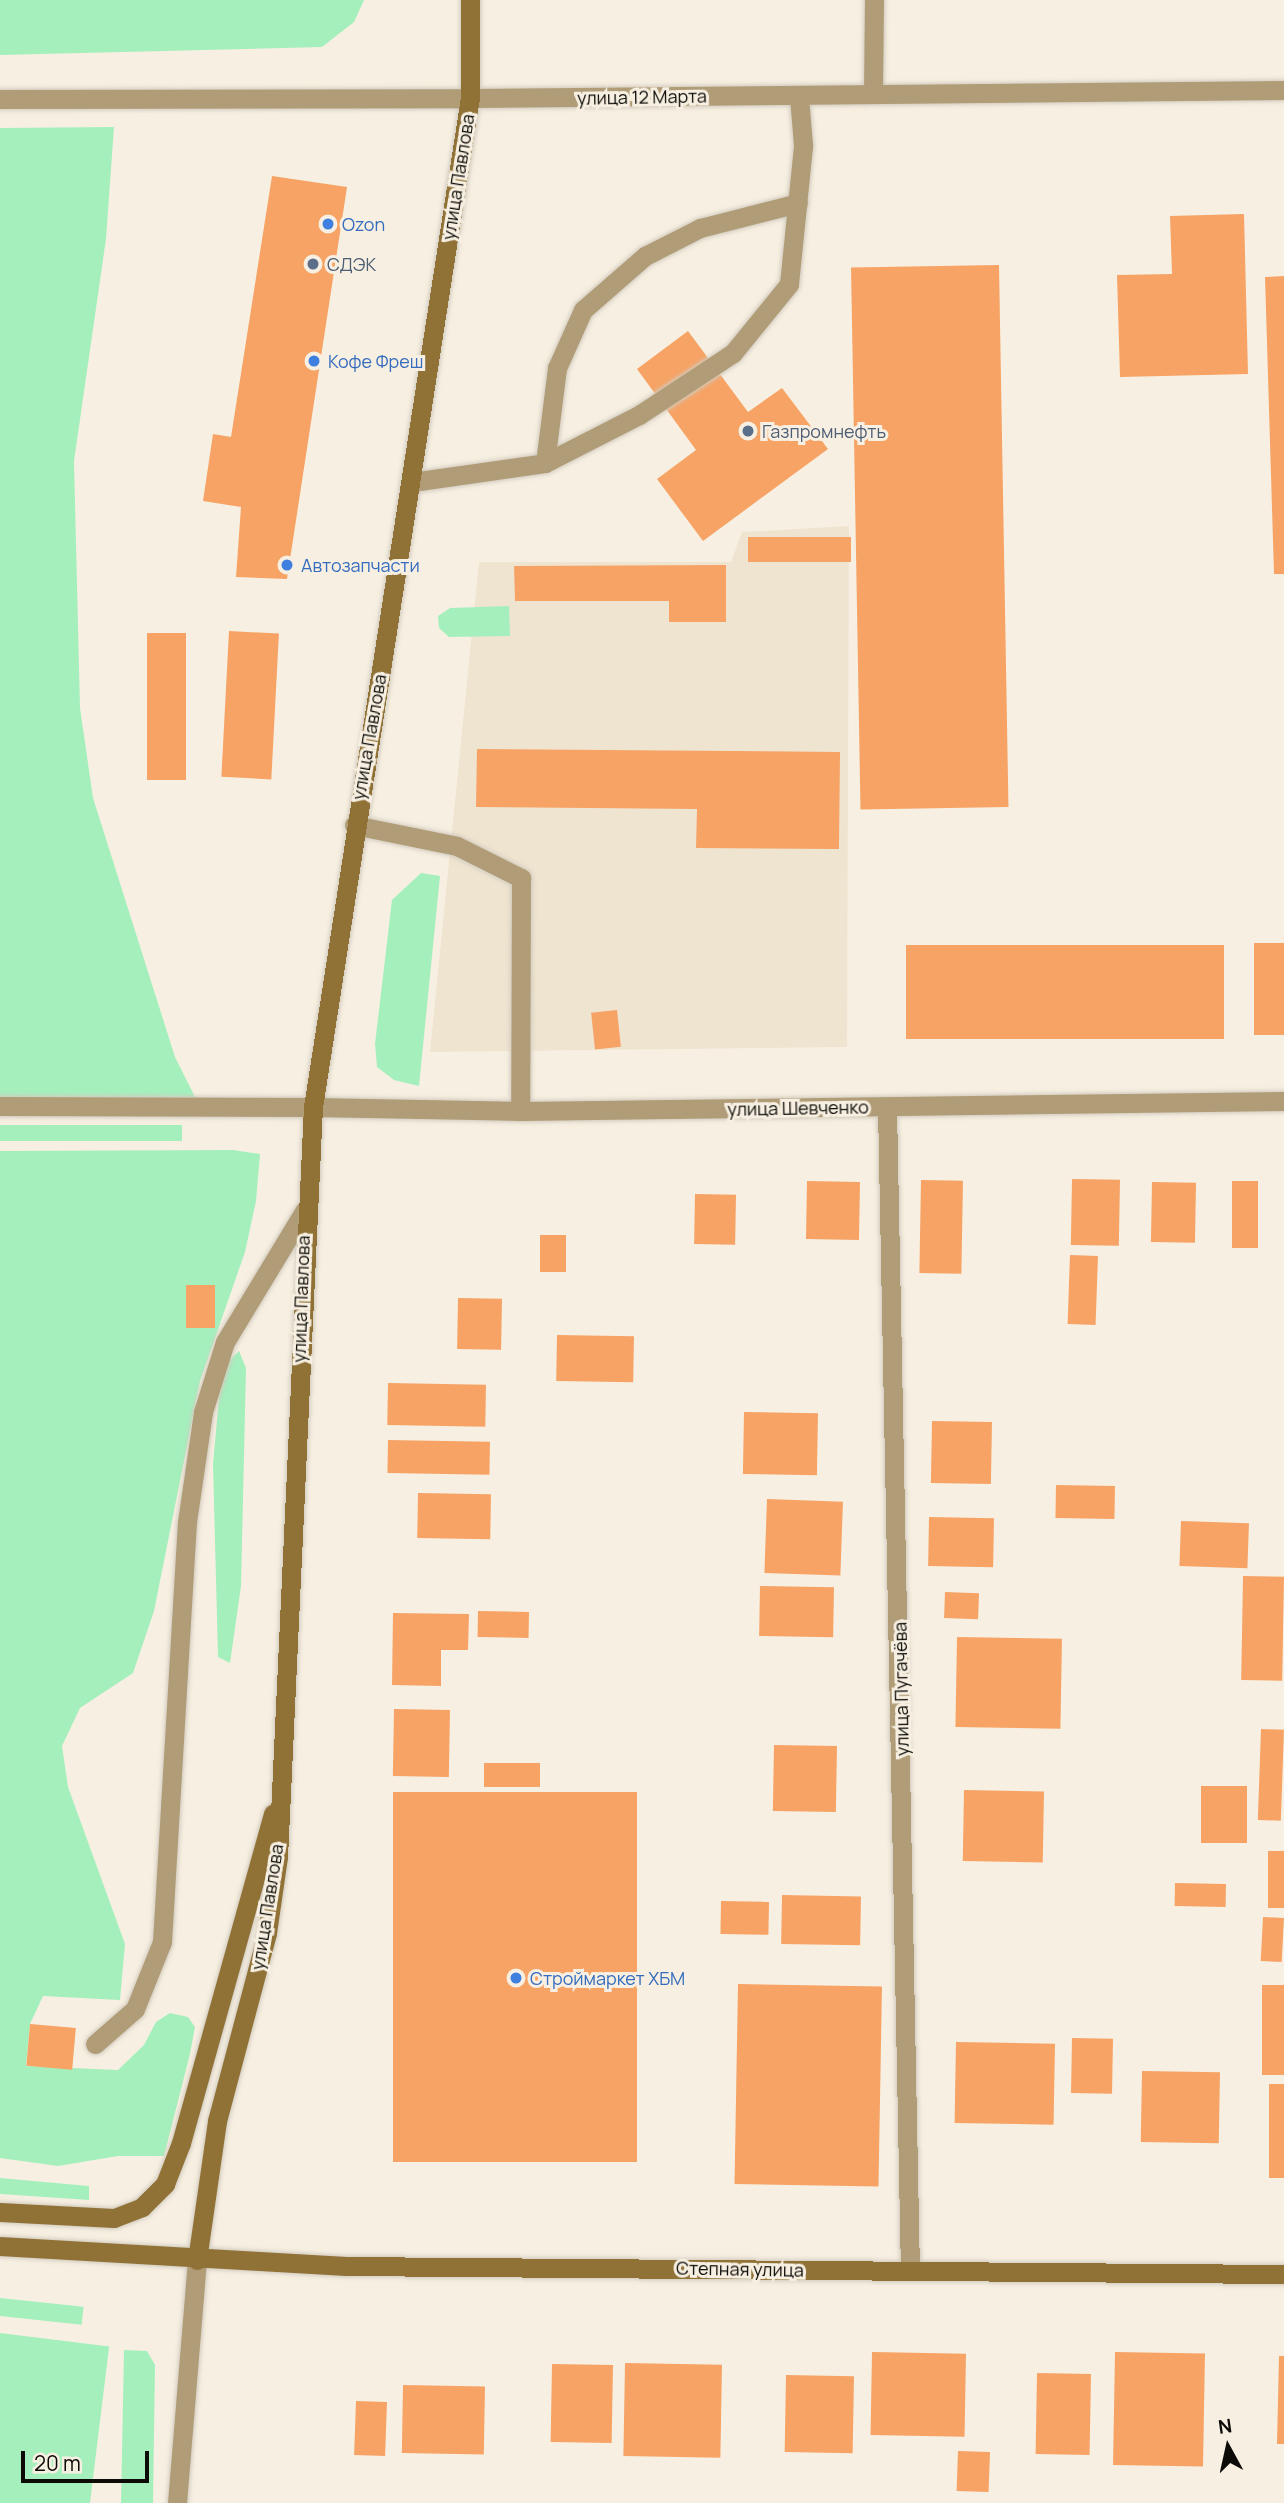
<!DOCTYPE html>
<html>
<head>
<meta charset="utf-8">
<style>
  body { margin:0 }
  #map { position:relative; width:1284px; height:2503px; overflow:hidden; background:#f7f0e2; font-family:Manrope,sans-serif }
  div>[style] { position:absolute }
  .built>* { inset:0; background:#efe4d0 }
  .green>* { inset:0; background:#a5efbd; transform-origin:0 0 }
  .building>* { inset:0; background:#f6a365; transform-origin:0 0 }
  .roads { filter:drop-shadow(0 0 2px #d2cbbf) drop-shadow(0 0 2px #d2cbbf) }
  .service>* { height:19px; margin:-9.5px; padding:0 9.5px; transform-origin:9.5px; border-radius:9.5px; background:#b09c76 }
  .minor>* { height:19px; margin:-9.5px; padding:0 9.5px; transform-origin:9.5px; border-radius:9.5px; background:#b09c76 }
  .tertiary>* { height:19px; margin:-9.5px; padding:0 9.5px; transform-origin:9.5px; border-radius:9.5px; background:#b09c76 }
  .secondary>* { height:19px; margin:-9.5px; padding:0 9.5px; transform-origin:9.5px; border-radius:9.5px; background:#907237 }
  .dots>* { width:19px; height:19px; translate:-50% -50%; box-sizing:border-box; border:4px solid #f7f0e2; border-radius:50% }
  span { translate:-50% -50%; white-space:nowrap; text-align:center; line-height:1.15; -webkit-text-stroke:6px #f7f0e2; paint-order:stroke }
  .street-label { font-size:18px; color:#0d0b07 }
  .shop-label { font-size:18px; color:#366cbe }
  .left { translate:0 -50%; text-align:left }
  .service-label { font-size:18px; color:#4e5e75 }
  .north { position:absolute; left:1193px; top:2412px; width:70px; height:70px; -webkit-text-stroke:5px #f7f0e2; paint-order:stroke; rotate:352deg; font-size:19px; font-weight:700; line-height:28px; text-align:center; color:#0d0b07 }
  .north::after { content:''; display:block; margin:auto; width:24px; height:32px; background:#0d0b07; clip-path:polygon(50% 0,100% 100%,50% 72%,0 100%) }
  .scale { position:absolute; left:21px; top:2451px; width:128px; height:32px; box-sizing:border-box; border:4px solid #0d0b07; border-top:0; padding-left:9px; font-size:21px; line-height:24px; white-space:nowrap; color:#0d0b07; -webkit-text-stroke:5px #f7f0e2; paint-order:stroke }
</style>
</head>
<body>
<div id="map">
  <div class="built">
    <div style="clip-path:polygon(849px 526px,847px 1047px,430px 1052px,479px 562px,731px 562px,742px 532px)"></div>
  </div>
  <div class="green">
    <div style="clip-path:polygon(0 0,364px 0,354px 22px,322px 47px,0 55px)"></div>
    <div style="clip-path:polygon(114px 127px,106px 239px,74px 461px,80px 708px,93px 798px,175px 1057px,195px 1097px,0 1097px,0 128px)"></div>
    <div style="clip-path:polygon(509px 606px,510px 636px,449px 637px,439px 628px,438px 616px,450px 608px)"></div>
    <div style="clip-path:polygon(421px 873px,440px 876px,419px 1086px,394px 1080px,377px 1067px,375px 1044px,392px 900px)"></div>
    <div style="left:0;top:1125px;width:182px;height:16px"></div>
    <div style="clip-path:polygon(233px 1150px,260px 1154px,256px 1201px,245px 1252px,200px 1381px,154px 1611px,133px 1673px,80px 1708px,62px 1746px,68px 1787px,125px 1944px,120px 2000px,43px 1996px,30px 2024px,26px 2066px,118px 2070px,144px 2045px,156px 2022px,170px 2013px,188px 2017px,195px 2027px,190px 2054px,164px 2156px,118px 2156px,58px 2166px,0 2158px,0 1151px)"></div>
    <div style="clip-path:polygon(239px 1351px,246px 1368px,241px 1586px,230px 1663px,218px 1657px,213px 1464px,219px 1397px,229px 1361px)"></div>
    <div style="clip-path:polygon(0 2178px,89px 2186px,89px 2200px,0 2194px)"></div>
    <div style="left:0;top:2298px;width:84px;height:18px;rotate:6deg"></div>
    <div style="left:0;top:2333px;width:110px;height:170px;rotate:7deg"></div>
    <div style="clip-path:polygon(124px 2350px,147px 2351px,155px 2365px,153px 2503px,121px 2503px)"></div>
  </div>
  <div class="building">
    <div style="clip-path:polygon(272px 176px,347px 187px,287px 579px,236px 577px,241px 507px,203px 501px,213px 434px,231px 437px)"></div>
    <div style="clip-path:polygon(1244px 214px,1248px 374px,1120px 377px,1117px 275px,1172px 274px,1170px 216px)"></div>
    <div style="left:999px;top:265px;width:542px;height:148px;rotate:89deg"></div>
    <div style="clip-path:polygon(1284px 276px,1284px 574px,1274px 574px,1265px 277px)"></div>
    <div style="clip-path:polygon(688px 331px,748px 412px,782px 388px,828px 449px,703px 541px,657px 479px,696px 450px,637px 369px)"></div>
    <div style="left:851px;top:537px;width:25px;height:103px;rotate:90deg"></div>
    <div style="clip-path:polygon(726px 565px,726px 622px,669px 622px,669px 601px,515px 601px,514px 566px)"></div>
    <div style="left:229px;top:631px;width:50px;height:146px;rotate:3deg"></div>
    <div style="left:147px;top:633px;width:39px;height:147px"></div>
    <div style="clip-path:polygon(477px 749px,840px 752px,839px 849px,696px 848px,697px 809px,476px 807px)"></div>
    <div style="left:1284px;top:943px;width:92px;height:30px;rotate:90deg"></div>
    <div style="left:906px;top:945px;width:318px;height:94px"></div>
    <div style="left:617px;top:1010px;width:37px;height:26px;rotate:84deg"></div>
    <div style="left:1072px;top:1179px;width:48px;height:66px;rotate:1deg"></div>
    <div style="left:921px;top:1180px;width:42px;height:93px;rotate:1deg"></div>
    <div style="left:807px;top:1181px;width:53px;height:58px;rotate:1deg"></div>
    <div style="left:1232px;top:1181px;width:26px;height:67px"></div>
    <div style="left:1152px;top:1182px;width:44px;height:60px;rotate:1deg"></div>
    <div style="left:695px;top:1194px;width:41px;height:50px;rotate:1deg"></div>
    <div style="left:540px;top:1235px;width:26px;height:37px"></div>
    <div style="left:1070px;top:1255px;width:28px;height:69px;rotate:2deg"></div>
    <div style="left:186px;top:1285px;width:29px;height:43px"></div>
    <div style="left:458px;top:1298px;width:44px;height:51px;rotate:1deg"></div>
    <div style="left:557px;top:1335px;width:77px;height:46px;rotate:1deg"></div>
    <div style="left:388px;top:1383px;width:98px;height:42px;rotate:1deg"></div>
    <div style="left:744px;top:1412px;width:74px;height:62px;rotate:1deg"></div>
    <div style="left:932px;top:1421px;width:60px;height:62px;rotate:1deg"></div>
    <div style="left:388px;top:1440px;width:102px;height:33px;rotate:1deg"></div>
    <div style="left:1056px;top:1485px;width:59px;height:33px;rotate:1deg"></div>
    <div style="left:418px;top:1493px;width:73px;height:45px;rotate:1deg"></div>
    <div style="left:767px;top:1499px;width:76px;height:74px;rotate:2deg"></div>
    <div style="left:929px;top:1517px;width:65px;height:49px;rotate:1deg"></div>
    <div style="left:1181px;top:1521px;width:68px;height:45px;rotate:2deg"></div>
    <div style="left:1243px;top:1576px;width:41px;height:104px;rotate:1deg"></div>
    <div style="left:760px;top:1586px;width:74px;height:50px;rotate:1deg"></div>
    <div style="left:945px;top:1592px;width:34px;height:26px;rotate:2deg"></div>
    <div style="left:478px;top:1611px;width:51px;height:26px;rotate:1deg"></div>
    <div style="clip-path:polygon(393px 1613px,469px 1614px,468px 1650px,441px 1650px,441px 1686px,392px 1685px)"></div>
    <div style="left:957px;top:1637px;width:105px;height:90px;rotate:1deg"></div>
    <div style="left:394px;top:1709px;width:56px;height:67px;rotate:1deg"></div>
    <div style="left:1261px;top:1729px;width:23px;height:91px;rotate:2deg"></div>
    <div style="left:774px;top:1745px;width:63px;height:66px;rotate:1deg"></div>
    <div style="left:484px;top:1763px;width:56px;height:24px"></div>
    <div style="left:1201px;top:1786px;width:46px;height:57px"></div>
    <div style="left:964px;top:1790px;width:80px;height:71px;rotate:1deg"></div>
    <div style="left:637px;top:1792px;width:370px;height:244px;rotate:90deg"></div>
    <div style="left:1268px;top:1851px;width:16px;height:57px"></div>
    <div style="left:1175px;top:1883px;width:51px;height:23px;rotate:1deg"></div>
    <div style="left:782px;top:1895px;width:79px;height:49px;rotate:1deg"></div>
    <div style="left:721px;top:1901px;width:48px;height:33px;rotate:1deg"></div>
    <div style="left:1263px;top:1917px;width:21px;height:44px;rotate:3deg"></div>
    <div style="left:738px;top:1984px;width:144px;height:200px;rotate:1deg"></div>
    <div style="left:1262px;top:1985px;width:22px;height:90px"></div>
    <div style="left:30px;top:2024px;width:46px;height:42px;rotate:5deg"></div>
    <div style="left:1072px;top:2038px;width:41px;height:55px;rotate:1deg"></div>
    <div style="left:956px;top:2042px;width:99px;height:81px;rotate:1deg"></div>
    <div style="left:1142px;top:2071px;width:78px;height:71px;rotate:1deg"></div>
    <div style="left:1269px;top:2084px;width:15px;height:94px"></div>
    <div style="left:872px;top:2352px;width:94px;height:83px;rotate:1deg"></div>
    <div style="left:1115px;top:2352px;width:90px;height:113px;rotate:1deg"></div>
    <div style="clip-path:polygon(1279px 2356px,1284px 2356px,1284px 2444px,1277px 2444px)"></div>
    <div style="left:625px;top:2363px;width:97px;height:93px;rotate:1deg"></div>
    <div style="left:552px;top:2364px;width:61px;height:78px;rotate:1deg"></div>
    <div style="left:1037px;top:2373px;width:54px;height:81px;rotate:1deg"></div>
    <div style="left:786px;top:2375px;width:68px;height:77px;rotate:1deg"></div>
    <div style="left:403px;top:2385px;width:82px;height:68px;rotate:1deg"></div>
    <div style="left:356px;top:2401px;width:31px;height:54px;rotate:2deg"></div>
    <div style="left:958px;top:2451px;width:32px;height:40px;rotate:2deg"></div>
  </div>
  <div class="roads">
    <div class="service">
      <div style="left:873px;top:94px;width:94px;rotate:-89.4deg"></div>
      <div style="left:545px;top:463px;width:96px;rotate:-82.8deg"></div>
      <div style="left:557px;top:368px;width:64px;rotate:-65.9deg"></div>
      <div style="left:583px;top:310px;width:82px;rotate:-41.1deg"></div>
      <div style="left:645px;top:256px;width:62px;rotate:-27deg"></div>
      <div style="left:700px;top:228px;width:101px;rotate:-14.3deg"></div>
      <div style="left:412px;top:482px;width:134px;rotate:-8.1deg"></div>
      <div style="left:545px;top:463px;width:106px;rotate:-27.1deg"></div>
      <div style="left:639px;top:415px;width:113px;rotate:-33.4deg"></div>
      <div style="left:733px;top:353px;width:89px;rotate:-50.9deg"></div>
      <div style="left:789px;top:284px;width:140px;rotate:-84.2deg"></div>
      <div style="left:803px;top:145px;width:49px;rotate:-94.7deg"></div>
      <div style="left:354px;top:825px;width:105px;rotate:11.5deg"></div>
      <div style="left:457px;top:846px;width:72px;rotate:26.6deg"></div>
      <div style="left:521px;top:878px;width:233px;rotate:90.2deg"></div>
      <div style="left:0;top:1106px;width:313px;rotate:0.2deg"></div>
    </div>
    <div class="minor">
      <div style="left:0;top:99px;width:470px;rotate:-0.1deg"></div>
      <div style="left:313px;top:1107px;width:207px;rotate:1.1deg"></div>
      <div style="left:520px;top:1111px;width:764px;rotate:-0.75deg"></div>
      <div style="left:887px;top:1107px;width:1164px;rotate:88.87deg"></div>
      <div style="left:95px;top:2044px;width:53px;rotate:-41.2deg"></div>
      <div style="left:135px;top:2009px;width:72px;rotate:-68.1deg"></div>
      <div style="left:162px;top:1942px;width:421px;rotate:-86.6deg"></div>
      <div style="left:187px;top:1522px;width:111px;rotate:-81.7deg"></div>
      <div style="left:203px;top:1412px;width:73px;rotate:-72.6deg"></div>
      <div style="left:225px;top:1342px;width:154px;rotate:-58.8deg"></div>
    </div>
    <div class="tertiary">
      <div style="left:470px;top:98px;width:814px;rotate:-0.56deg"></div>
      <div style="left:177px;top:2503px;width:244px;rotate:-85.3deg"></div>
    </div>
    <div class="secondary">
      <div style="left:0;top:2212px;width:114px;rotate:3deg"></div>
      <div style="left:114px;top:2218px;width:30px;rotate:-21deg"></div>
      <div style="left:142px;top:2207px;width:33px;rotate:-45deg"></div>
      <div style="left:165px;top:2184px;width:44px;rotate:-68.7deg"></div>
      <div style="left:181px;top:2143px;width:342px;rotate:-74.4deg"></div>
      <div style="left:0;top:2246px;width:346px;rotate:3.3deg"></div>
      <div style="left:345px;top:2266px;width:939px;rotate:0.49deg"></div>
      <div style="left:197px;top:2260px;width:140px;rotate:-81.8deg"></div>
      <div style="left:217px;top:2121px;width:195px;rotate:-75.1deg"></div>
      <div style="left:267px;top:1933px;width:77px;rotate:-81.8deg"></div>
      <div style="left:278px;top:1857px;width:751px;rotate:-87.33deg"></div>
      <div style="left:313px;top:1107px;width:1021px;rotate:-81.16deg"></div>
      <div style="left:470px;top:98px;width:98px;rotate:-90deg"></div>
    </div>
  </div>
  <div class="dots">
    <div style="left:328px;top:224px;background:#3f7fe0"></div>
    <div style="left:313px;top:264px;background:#5c6f8a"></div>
    <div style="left:314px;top:361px;background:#3f7fe0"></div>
    <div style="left:748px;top:431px;background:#5c6f8a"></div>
    <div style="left:287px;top:565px;background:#3f7fe0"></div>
    <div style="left:516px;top:1978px;background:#3f7fe0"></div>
  </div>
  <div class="street-label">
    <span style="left:642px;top:97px;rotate:-1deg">улица 12 Марта</span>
    <span style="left:458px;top:177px;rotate:-81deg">улица Павлова</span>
    <span style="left:369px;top:737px;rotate:-80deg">улица Павлова</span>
    <span style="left:798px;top:1108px;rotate:-1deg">улица Шевченко</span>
    <span style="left:301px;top:1299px;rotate:-88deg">улица Павлова</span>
    <span style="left:901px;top:1689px;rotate:-91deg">улица Пугачёва</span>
    <span style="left:267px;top:1907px;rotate:-81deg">улица Павлова</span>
    <span style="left:740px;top:2269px;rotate:1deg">Степная улица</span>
  </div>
  <div class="shop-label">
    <span class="left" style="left:342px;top:224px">Ozon</span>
    <span class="left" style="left:328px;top:361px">Кофе Фреш</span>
    <span class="left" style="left:301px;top:565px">Автозапчасти</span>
    <span class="left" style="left:530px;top:1978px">Строймаркет ХБМ</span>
  </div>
  <div class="service-label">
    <span class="left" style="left:327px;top:264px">СДЭК</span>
    <span class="left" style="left:762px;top:431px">Газпромнефть</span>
  </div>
  <div class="north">N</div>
  <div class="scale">20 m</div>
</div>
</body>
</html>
